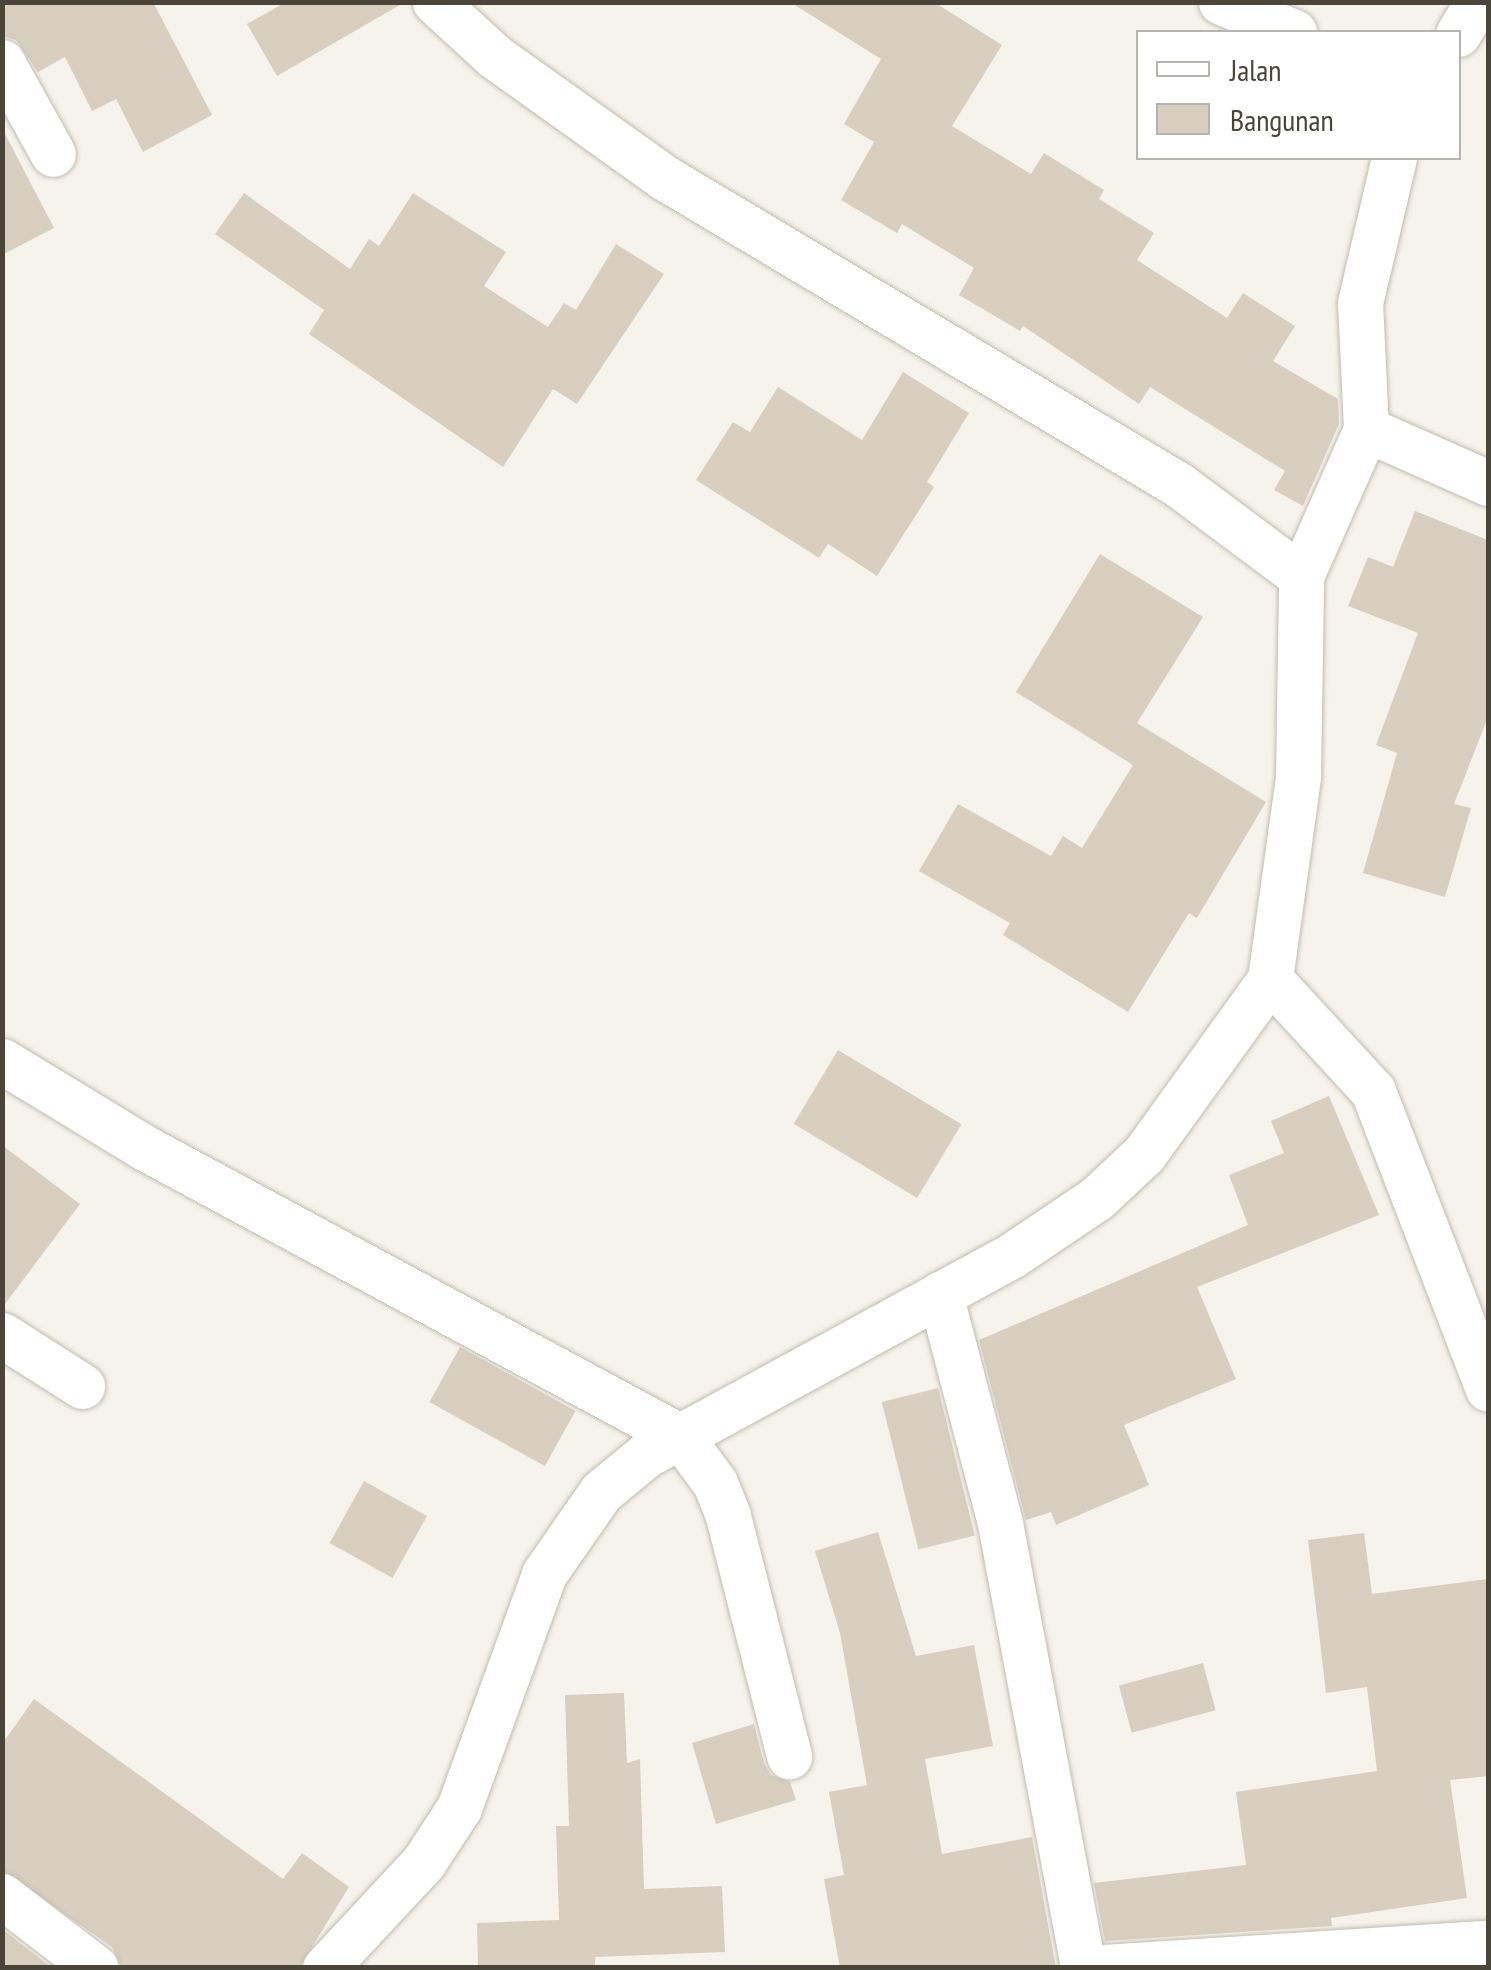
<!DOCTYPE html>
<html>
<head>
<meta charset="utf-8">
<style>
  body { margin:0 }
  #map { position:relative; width:1491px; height:1970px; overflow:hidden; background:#f6f3ec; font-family:"PT Sans Narrow",sans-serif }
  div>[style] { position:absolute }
  .building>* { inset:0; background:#d8cfc1; transform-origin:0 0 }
  .roads { filter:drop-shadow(0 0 2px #c2bbae) drop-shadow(0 0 2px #c2bbae) }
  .street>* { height:45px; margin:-22.5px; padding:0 22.5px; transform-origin:22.5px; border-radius:22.5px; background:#fff }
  span { translate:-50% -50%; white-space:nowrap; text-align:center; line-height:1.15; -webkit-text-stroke:8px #fff; paint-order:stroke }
  .frame { position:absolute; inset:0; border:5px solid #4b4439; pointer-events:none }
  .legend { position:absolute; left:1136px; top:30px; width:325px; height:130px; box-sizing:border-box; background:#fff; border:2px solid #b7b4b0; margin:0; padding:12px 18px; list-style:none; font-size:30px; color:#4b4439 }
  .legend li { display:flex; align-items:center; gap:20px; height:50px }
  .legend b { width:50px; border:2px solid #b7b4b0 }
</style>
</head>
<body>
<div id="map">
  <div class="building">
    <div style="clip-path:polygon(2px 2px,153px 2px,212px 115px,143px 152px,116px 99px,92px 111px,65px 57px,38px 72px,16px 40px,2px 36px)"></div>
    <div style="clip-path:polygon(286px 2px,405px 2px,277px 76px,247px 24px)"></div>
    <div style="clip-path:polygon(790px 2px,934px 2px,1002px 45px,952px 126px,1031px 174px,1044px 153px,1104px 190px,1099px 199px,1154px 233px,1137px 260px,1227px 318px,1243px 293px,1295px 326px,1273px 361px,1338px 399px,1339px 424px,1303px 506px,1274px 490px,1285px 471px,1150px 387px,1139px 404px,1023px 326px,1020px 331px,959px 295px,974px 268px,902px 224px,897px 233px,841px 200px,874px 142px,844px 124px,881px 59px)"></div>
    <div style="clip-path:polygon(2px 128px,54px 228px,2px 255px)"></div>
    <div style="clip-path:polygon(244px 193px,350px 269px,369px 239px,379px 246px,413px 193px,506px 252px,484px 286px,548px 327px,564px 303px,576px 310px,616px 244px,664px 274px,577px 404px,553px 389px,503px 467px,309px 334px,324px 310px,215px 234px)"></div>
    <div style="clip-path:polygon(903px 372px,969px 413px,927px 482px,934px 487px,877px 576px,828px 544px,819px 558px,696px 480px,733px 422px,750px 432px,778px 387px,862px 440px)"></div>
    <div style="clip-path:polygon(1415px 511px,1488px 540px,1488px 717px,1454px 804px,1471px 808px,1445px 897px,1363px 873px,1397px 753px,1376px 745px,1418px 633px,1348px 606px,1368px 557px,1393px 567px)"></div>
    <div style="clip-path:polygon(1100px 554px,1203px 617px,1137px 723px,1266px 802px,1197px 918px,1189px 913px,1128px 1012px,1003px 935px,1010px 923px,919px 871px,958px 804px,1051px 856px,1063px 836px,1082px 848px,1133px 765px,1016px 692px)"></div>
    <div style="left:838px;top:1050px;width:144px;height:86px;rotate:31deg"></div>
    <div style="clip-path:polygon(1329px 1096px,1379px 1215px,1197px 1287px,1236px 1379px,1124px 1425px,1149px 1485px,1056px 1525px,1051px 1512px,1026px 1520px,979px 1340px,1248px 1225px,1229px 1175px,1284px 1153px,1271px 1121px)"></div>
    <div style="clip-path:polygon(2px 1145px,80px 1204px,2px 1308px)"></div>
    <div style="left:460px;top:1347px;width:132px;height:63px;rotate:29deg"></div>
    <div style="left:938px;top:1388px;width:152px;height:58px;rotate:76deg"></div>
    <div style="left:364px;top:1481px;width:72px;height:71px;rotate:29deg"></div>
    <div style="clip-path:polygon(878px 1532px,916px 1656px,974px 1645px,993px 1746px,925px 1759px,942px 1854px,1032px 1837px,1056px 1968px,840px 1968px,824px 1879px,844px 1875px,829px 1792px,867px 1785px,840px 1633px,815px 1551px)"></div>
    <div style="clip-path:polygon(1364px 1533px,1372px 1594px,1488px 1579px,1488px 1776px,1450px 1780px,1467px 1898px,1331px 1918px,1332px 1926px,1105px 1941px,1094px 1883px,1246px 1865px,1236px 1792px,1377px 1771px,1367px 1687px,1326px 1693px,1308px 1540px)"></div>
    <div style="left:1203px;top:1663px;width:49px;height:87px;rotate:75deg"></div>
    <div style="clip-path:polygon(624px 1693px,627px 1763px,640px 1759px,644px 1889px,722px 1886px,725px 1952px,595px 1957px,595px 1968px,478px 1968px,477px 1923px,559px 1920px,556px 1826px,569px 1826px,565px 1695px)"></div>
    <div style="clip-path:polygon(34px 1699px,283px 1879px,302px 1853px,349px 1887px,299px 1968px,122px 1968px,112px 1947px,2px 1870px,2px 1744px)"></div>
    <div style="clip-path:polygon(754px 1724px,764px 1763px,771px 1775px,790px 1782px,796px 1800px,716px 1824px,692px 1743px)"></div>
    <div style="clip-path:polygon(2px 1929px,52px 1968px,2px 1968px)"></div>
  </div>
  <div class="roads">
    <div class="street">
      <div style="left:1221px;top:2px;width:79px;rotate:22.3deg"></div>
      <div style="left:1458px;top:34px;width:37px;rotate:-59deg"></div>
      <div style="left:2px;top:62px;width:105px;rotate:61deg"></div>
      <div style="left:1366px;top:429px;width:133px;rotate:23.9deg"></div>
      <div style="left:1301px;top:576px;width:161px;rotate:-66.1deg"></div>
      <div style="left:1366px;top:429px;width:126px;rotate:-92.7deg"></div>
      <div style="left:1360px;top:303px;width:149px;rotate:-76.8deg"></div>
      <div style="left:1270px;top:979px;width:152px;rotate:47.4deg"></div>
      <div style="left:1373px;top:1091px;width:319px;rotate:68.9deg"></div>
      <div style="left:2px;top:1061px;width:170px;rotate:31.3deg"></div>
      <div style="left:147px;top:1149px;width:607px;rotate:28.34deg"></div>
      <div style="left:681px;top:1437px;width:57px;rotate:53.5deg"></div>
      <div style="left:715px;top:1483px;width:35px;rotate:68deg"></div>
      <div style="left:728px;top:1516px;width:248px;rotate:75.7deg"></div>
      <div style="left:940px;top:1294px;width:237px;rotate:75.3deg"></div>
      <div style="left:1000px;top:1523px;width:453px;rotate:79.4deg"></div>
      <div style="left:2px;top:1335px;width:95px;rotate:32.5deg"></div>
      <div style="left:2px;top:1896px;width:118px;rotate:37.5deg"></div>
      <div style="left:325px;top:1968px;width:144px;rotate:-47deg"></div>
      <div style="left:423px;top:1863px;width:66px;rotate:-56.8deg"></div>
      <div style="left:459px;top:1808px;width:249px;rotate:-70deg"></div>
      <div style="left:544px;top:1574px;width:100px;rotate:-55.2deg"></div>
      <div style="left:601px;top:1492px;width:58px;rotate:-39.4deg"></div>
      <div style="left:646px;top:1455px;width:416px;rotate:-28.6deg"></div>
      <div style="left:1011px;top:1256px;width:104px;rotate:-34deg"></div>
      <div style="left:1097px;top:1198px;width:64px;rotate:-43.1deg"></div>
      <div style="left:1144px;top:1154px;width:216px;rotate:-54.2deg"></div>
      <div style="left:1270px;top:979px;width:204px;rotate:-82.1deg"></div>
      <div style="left:1298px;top:777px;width:201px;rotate:-89.1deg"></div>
      <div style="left:1301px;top:576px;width:152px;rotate:-143.3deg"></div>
      <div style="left:1179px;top:485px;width:599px;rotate:-149.15deg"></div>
      <div style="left:665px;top:178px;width:210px;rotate:-144.5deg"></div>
      <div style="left:494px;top:56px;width:80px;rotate:-137.5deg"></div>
      <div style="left:1086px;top:1968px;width:403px;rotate:-3.6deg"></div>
    </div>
  </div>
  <div class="frame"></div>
  <ul class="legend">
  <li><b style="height:12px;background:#fff"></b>Jalan</li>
  <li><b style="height:28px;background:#d8cfc1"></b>Bangunan</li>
  </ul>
</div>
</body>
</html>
